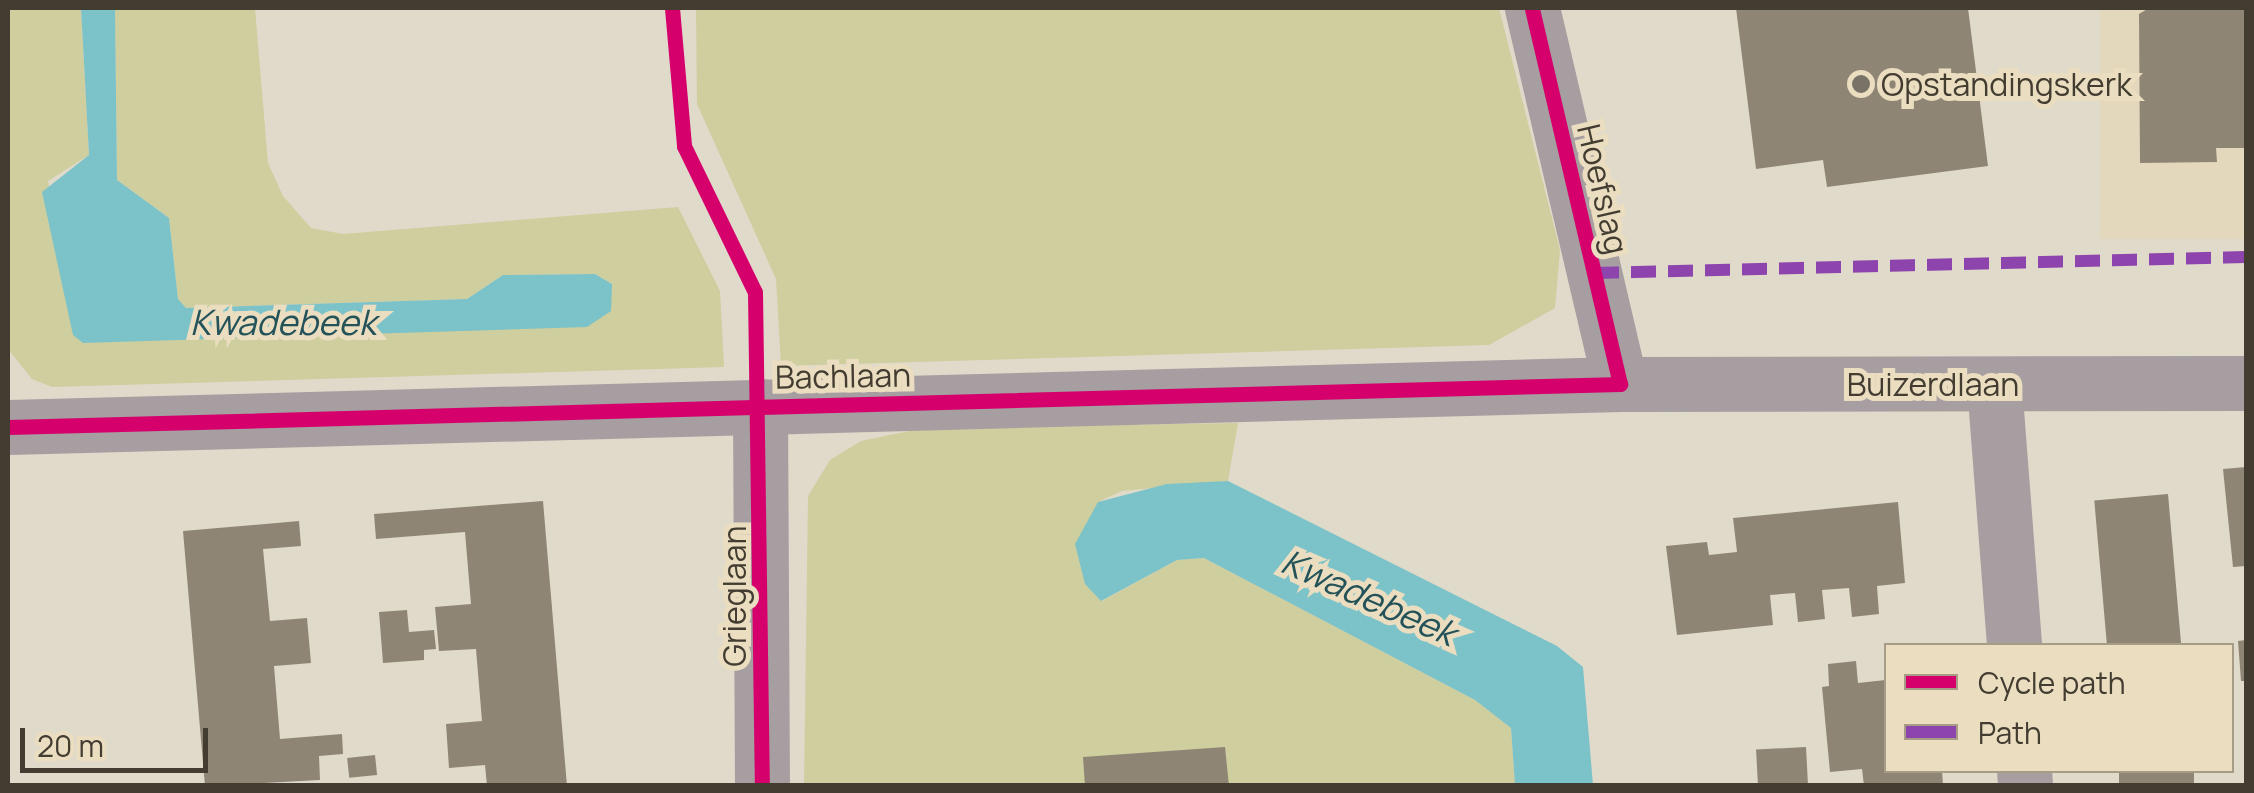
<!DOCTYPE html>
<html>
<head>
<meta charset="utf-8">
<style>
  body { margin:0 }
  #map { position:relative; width:2254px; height:793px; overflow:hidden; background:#e0daca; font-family:Manrope,sans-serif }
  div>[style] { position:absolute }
  .built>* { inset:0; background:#e3d7bc; transform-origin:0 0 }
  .green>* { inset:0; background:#cece9f }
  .water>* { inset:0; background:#7bc2c9 }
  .building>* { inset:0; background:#8f8575; transform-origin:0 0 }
  .minor>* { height:55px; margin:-27.5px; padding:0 27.5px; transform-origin:27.5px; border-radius:27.5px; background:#a69ea0 }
  .quiet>* { height:12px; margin-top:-6px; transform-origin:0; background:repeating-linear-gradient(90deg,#8e44ad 0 25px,transparent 0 37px) }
  .cycleway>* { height:15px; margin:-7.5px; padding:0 7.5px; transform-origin:7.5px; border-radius:7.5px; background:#d6006c }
  .dots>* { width:28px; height:28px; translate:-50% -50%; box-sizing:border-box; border:5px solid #eaddc0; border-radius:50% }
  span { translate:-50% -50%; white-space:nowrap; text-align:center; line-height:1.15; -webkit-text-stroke:10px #eaddc0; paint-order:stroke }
  .poi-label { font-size:32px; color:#423c31 }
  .left { translate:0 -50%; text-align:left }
  .street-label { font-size:32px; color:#423c31 }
  .water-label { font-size:35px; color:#245259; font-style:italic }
  .frame { position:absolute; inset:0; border:10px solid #423c31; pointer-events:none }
  .legend { position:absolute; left:1884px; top:643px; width:350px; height:130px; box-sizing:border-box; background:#eaddc0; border:2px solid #a79d87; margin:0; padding:12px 18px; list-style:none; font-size:30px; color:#423c31 }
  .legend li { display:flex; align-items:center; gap:20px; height:50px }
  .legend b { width:50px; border:2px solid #a79d87 }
  .scale { position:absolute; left:20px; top:728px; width:188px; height:45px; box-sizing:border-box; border:5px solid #423c31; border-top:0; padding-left:12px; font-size:30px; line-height:35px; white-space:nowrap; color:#423c31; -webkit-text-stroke:8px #eaddc0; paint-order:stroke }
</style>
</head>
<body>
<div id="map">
  <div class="built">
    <div style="left:2100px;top:8px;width:146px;height:231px"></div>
  </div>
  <div class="green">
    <div style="clip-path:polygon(8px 8px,81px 8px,89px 155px,48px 181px,83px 343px,612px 284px,595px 274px,503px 275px,467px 299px,186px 308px,178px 299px,169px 218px,117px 180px,115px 8px,255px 8px,268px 163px,283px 196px,311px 228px,343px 234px,678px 207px,720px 291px,724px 367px,52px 387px,32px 379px,8px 349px)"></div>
    <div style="clip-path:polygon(696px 8px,1499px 8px,1560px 250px,1555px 308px,1489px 345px,781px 366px,776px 279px,697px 104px)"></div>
    <div style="clip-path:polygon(1238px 423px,1228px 481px,1122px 491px,1098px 502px,1102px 601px,1177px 560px,1204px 558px,1475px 700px,1511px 728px,1515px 785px,804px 786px,808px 496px,830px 460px,861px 441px,924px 428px)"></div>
  </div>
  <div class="water">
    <div style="clip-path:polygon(81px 8px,115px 8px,117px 180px,169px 218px,178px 299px,186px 308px,467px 299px,503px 275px,595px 274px,612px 284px,611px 311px,587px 327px,83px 343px,73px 335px,42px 192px,89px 155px)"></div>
    <div style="clip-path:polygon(1228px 481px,1557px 646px,1583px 667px,1593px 785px,1515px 785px,1511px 728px,1475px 700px,1204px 558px,1177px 560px,1101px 601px,1085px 584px,1075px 544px,1098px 502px,1167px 484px)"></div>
  </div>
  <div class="building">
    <div style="clip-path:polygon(1736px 8px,1968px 8px,1988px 166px,1827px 187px,1823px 160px,1756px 169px)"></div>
    <div style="clip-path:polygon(2149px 8px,2246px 8px,2246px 148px,2216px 148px,2217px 162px,2140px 163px,2139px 14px)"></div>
    <div style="clip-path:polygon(2246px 467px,2246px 566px,2233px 567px,2223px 469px)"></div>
    <div style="left:2168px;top:494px;width:153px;height:74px;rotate:85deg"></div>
    <div style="clip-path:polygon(543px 501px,567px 786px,487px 786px,485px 765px,449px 768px,446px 724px,482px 721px,476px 649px,439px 651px,435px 607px,471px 604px,465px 532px,376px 539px,374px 514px)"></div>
    <div style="clip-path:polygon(1898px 502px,1905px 583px,1877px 586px,1879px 614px,1852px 617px,1849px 588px,1822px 590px,1825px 619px,1798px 622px,1795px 593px,1770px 595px,1773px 625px,1677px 635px,1666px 546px,1707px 542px,1709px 555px,1737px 552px,1733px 518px)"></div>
    <div style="clip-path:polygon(299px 521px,301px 546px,263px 549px,270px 621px,307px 618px,311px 663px,274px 666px,280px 739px,342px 734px,343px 754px,319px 756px,320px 780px,205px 786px,183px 531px)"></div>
    <div style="clip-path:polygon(407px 610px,409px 632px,434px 630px,436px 649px,424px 650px,424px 660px,383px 663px,379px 612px)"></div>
    <div style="clip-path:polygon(2246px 640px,2246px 681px,2241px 681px,2238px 641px)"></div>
    <div style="clip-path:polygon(1856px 661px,1858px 683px,1886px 680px,1886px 770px,1942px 770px,1943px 786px,1864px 786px,1862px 769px,1830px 772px,1822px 687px,1829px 686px,1828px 664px)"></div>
    <div style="clip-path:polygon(1225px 747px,1229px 786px,1085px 786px,1083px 757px)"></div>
    <div style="left:1806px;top:747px;width:39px;height:50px;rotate:87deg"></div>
    <div style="left:375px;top:755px;width:20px;height:28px;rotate:84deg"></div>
    <div style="left:2119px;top:770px;width:75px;height:16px"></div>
  </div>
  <div class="minor">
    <div style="left:1532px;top:8px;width:386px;rotate:76.8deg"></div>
    <div style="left:1994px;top:384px;width:263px;rotate:85.6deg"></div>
    <div style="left:760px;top:406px;width:380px;rotate:89.7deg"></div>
    <div style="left:8px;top:427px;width:1613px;rotate:-1.53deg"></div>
    <div style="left:1620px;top:384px;width:626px;rotate:-0.09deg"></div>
    <div style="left:2024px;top:770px;width:16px;rotate:86deg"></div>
  </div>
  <div class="quiet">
    <div style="left:1594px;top:273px;width:652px;rotate:-1.41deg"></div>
  </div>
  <div class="cycleway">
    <div style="left:672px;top:8px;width:139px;rotate:85deg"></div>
    <div style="left:684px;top:146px;width:162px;rotate:64.1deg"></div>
    <div style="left:755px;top:292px;width:494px;rotate:89.2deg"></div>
    <div style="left:8px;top:427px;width:1613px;rotate:-1.53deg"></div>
    <div style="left:1620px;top:384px;width:386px;rotate:-103.2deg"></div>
  </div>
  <div class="dots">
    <div style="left:1861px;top:84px;background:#797367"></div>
  </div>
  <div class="poi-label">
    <span class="left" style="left:1881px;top:84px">Opstandingskerk</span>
  </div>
  <div class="street-label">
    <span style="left:1603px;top:189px;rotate:77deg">Hoefslag</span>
    <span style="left:843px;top:376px;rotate:-1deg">Bachlaan</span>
    <span style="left:1933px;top:384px">Buizerdlaan</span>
    <span style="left:734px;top:596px;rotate:-90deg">Grieglaan</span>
  </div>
  <div class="water-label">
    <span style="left:283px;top:322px">Kwadebeek</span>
    <span style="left:1369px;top:597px;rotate:24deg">Kwadebeek</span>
  </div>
  <div class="frame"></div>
  <ul class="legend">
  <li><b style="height:12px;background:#d6006c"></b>Cycle path</li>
  <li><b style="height:12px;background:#8e44ad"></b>Path</li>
  </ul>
  <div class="scale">20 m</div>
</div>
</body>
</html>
